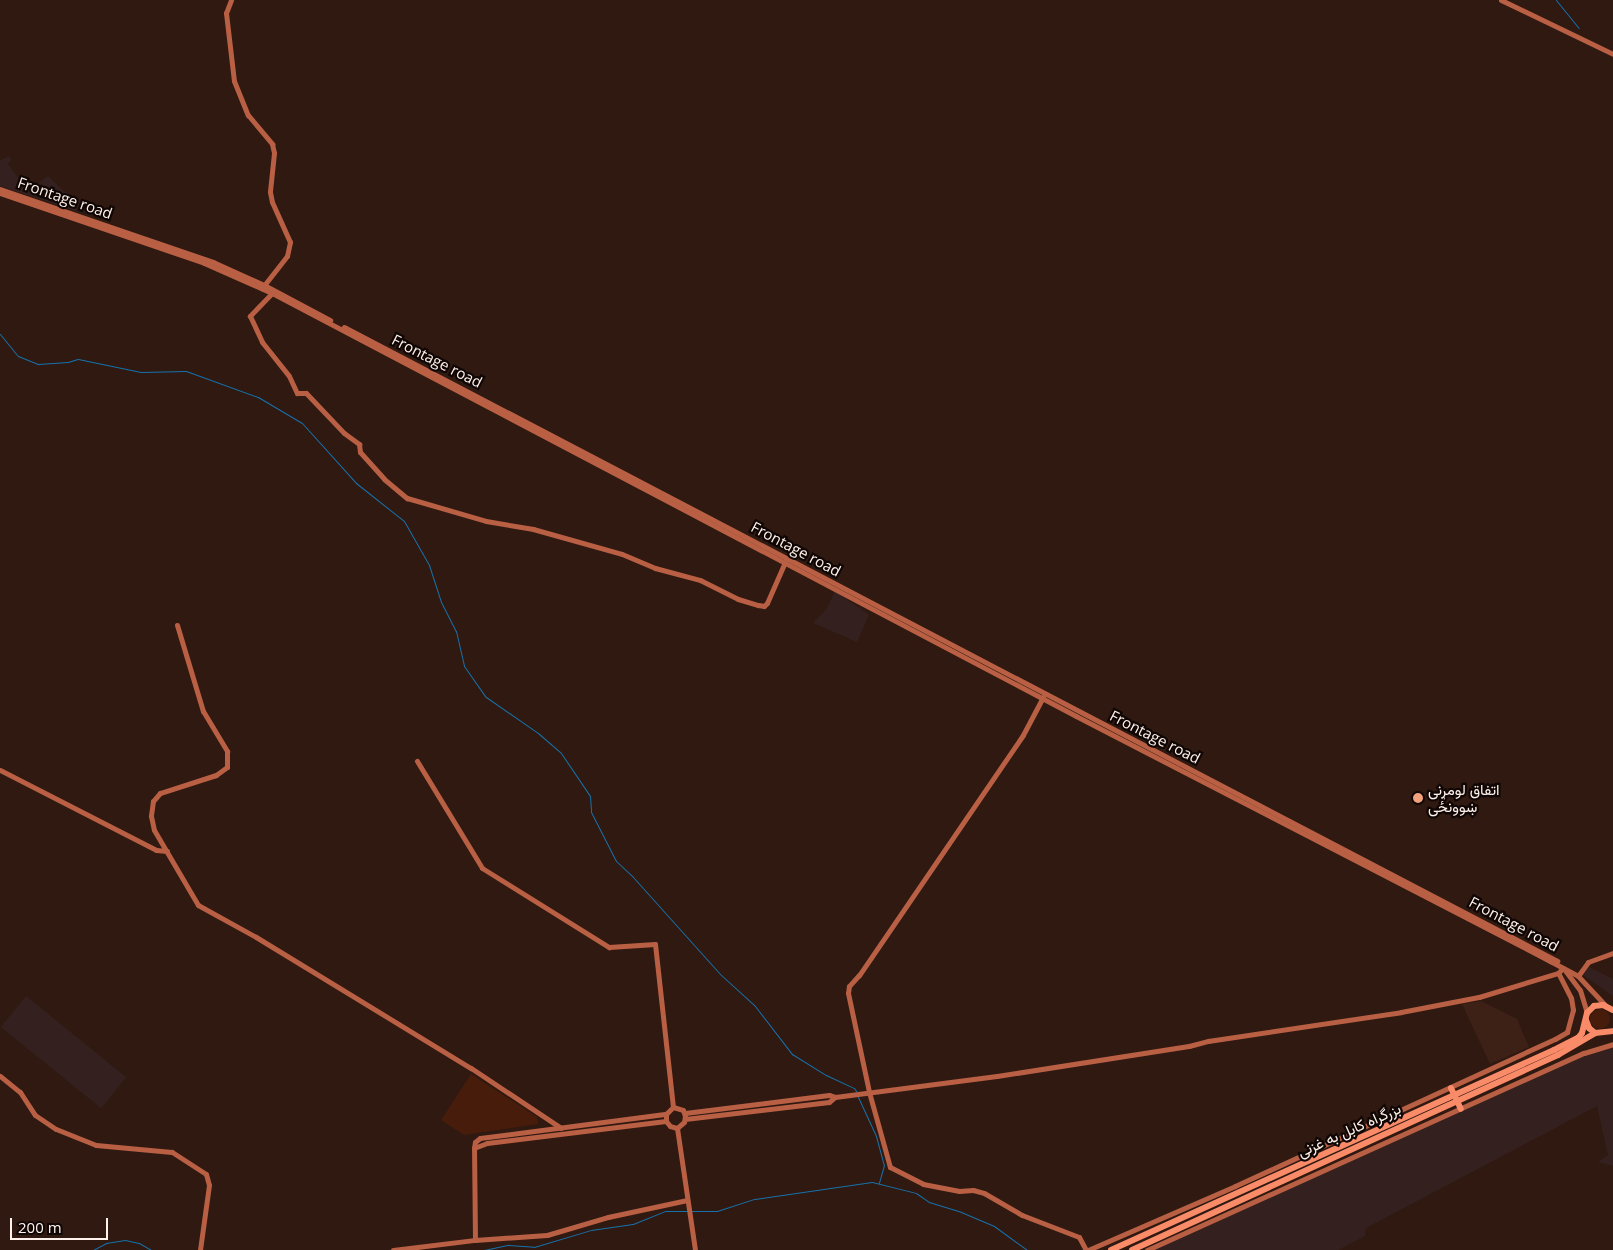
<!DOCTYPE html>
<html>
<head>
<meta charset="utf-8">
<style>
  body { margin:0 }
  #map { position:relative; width:1613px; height:1250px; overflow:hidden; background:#2f1911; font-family:"Open Sans",Vazirmatn,sans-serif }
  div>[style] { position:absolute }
  .commercial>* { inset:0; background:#34211f; transform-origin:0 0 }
  .built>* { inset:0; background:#3d2117 }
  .green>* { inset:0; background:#471c0b }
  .round { border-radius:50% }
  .stream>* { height:1px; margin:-0.5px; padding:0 0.5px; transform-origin:0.5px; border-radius:0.5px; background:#1772ac }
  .secondary>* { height:5px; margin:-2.5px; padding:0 2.5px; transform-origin:2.5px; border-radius:2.5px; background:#b95f44 }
  .highway>* { height:6px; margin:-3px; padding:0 3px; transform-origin:3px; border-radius:3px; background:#fa8b68 }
  .dots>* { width:14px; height:14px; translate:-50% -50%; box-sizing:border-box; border:2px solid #100705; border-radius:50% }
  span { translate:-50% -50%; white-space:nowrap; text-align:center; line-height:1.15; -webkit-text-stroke:4.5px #100705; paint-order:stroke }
  .street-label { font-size:15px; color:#fff2ed }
  .poi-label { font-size:15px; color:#fff2ed }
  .left { translate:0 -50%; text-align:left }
  .scale { position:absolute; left:10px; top:1218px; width:98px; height:22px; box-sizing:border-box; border:2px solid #fff2ed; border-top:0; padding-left:6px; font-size:15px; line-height:18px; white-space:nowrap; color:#fff2ed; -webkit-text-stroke:4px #100705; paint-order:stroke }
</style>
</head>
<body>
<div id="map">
  <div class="commercial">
    <div style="clip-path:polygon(9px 156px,11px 160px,8px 164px,28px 191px,48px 176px,64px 191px,80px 201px,76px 211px,0 186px,0 160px)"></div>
    <div style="clip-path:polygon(835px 591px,869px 615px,857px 642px,813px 623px,827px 608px)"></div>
    <div style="clip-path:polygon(1589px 967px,1613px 979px,1613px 996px,1583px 975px)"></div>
    <div style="left:26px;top:996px;width:129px;height:40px;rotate:39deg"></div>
    <div style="clip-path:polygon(1613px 1048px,1613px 1166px,1598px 1162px,1608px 1155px,1597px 1106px,1366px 1228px,1365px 1236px,1338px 1250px,1147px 1250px,1587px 1054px)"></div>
  </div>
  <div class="built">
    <div style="clip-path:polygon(1481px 1001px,1517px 1019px,1529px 1047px,1490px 1064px,1462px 1004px)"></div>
  </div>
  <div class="green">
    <div class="round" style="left:1590px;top:1009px;width:20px;height:20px"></div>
    <div style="clip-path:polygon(471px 1074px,537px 1117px,538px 1124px,464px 1135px,441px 1120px)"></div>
  </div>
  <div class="stream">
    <div style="left:1556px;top:0;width:36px;rotate:51deg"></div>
    <div style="left:0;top:334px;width:28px;rotate:51deg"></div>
    <div style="left:18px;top:356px;width:22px;rotate:22deg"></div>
    <div style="left:38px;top:364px;width:30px;rotate:-4deg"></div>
    <div style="left:68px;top:362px;width:10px;rotate:-17deg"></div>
    <div style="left:78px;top:359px;width:64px;rotate:11.7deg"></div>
    <div style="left:141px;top:372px;width:45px;rotate:-1.3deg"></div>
    <div style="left:186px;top:371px;width:77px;rotate:19.9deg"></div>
    <div style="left:258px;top:397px;width:51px;rotate:30.6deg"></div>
    <div style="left:302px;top:423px;width:81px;rotate:48deg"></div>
    <div style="left:356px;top:483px;width:61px;rotate:38.4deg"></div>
    <div style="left:404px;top:521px;width:51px;rotate:60.4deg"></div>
    <div style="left:429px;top:565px;width:39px;rotate:72deg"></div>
    <div style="left:441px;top:602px;width:33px;rotate:63deg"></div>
    <div style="left:456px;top:631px;width:36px;rotate:77deg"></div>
    <div style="left:464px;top:666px;width:38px;rotate:55deg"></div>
    <div style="left:486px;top:697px;width:63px;rotate:34.7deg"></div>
    <div style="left:538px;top:733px;width:30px;rotate:41deg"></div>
    <div style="left:561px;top:753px;width:52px;rotate:56deg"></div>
    <div style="left:590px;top:796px;width:16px;rotate:86deg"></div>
    <div style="left:591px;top:812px;width:55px;rotate:63deg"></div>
    <div style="left:616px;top:861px;width:23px;rotate:43deg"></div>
    <div style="left:633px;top:877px;width:130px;rotate:48.1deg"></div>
    <div style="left:720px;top:974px;width:47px;rotate:42.4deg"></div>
    <div style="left:755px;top:1006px;width:61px;rotate:52.4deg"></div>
    <div style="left:792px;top:1054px;width:40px;rotate:32deg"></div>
    <div style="left:826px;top:1075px;width:31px;rotate:25deg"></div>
    <div style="left:854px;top:1088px;width:4px;rotate:56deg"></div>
    <div style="left:858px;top:1097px;width:43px;rotate:65.2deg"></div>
    <div style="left:876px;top:1136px;width:30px;rotate:75deg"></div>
    <div style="left:884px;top:1165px;width:19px;rotate:106deg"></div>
    <div style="left:691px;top:1211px;width:26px"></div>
    <div style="left:717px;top:1211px;width:40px;rotate:-18deg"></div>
    <div style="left:755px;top:1199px;width:118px;rotate:-8.3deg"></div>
    <div style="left:872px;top:1182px;width:45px;rotate:14deg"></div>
    <div style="left:916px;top:1193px;width:16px;rotate:35deg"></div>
    <div style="left:929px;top:1202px;width:34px;rotate:17deg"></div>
    <div style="left:961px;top:1212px;width:36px;rotate:23deg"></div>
    <div style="left:994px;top:1226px;width:41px;rotate:36deg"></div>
    <div style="left:93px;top:1250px;width:15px;rotate:-28deg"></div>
    <div style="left:106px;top:1243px;width:19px;rotate:-9deg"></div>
    <div style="left:125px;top:1240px;width:14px;rotate:12deg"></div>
    <div style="left:139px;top:1243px;width:14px;rotate:30deg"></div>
    <div style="left:484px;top:1250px;width:25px;rotate:-12deg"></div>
    <div style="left:508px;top:1245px;width:26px;rotate:4deg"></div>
    <div style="left:534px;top:1247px;width:59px;rotate:-16.6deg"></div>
    <div style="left:591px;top:1230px;width:42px;rotate:-8.1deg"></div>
    <div style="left:633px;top:1224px;width:35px;rotate:-22deg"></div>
    <div style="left:665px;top:1211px;width:22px"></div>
  </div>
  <div class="secondary">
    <div style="left:231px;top:0;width:14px;rotate:111deg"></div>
    <div style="left:226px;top:13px;width:68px;rotate:83.3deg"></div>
    <div style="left:234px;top:81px;width:37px;rotate:68deg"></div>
    <div style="left:248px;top:115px;width:38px;rotate:50deg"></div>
    <div style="left:272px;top:144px;width:9px;rotate:77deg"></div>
    <div style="left:274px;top:153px;width:39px;rotate:96deg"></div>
    <div style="left:270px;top:192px;width:10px;rotate:79deg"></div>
    <div style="left:272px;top:202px;width:44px;rotate:65.8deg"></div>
    <div style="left:290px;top:242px;width:14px;rotate:102deg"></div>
    <div style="left:287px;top:256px;width:41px;rotate:128deg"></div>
    <div style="left:1501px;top:0;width:124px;rotate:25.7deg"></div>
    <div style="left:0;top:189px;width:225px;rotate:18.9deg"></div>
    <div style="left:213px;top:262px;width:56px;rotate:24.3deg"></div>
    <div style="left:264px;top:285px;width:75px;rotate:27.9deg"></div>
    <div style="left:0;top:193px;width:216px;rotate:18.9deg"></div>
    <div style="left:204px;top:263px;width:74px;rotate:23.8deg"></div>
    <div style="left:272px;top:293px;width:908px;rotate:27.75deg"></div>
    <div style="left:1076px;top:716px;width:534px;rotate:27.33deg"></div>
    <div style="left:1550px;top:961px;width:32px;rotate:28deg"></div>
    <div style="left:1578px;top:976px;width:40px;rotate:47deg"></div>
    <div style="left:272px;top:293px;width:32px;rotate:134deg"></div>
    <div style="left:250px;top:316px;width:29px;rotate:65deg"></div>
    <div style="left:262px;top:342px;width:43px;rotate:51.5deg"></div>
    <div style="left:289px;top:376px;width:19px;rotate:65deg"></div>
    <div style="left:297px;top:393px;width:9px"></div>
    <div style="left:306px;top:393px;width:55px;rotate:46.5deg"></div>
    <div style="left:344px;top:433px;width:19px;rotate:36deg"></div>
    <div style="left:359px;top:444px;width:8px;rotate:83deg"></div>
    <div style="left:360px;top:452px;width:36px;rotate:48deg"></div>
    <div style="left:384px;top:479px;width:30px;rotate:40deg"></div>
    <div style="left:407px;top:498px;width:82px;rotate:16.2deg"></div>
    <div style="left:486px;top:521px;width:48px;rotate:9.7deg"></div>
    <div style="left:533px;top:529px;width:92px;rotate:15.7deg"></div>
    <div style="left:622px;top:554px;width:36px;rotate:23deg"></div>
    <div style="left:655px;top:568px;width:47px;rotate:14.9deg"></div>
    <div style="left:700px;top:580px;width:42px;rotate:26.6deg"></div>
    <div style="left:738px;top:599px;width:21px;rotate:17deg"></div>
    <div style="left:758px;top:605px;width:6px;rotate:9deg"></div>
    <div style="left:764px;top:606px;width:4px;rotate:-45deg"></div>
    <div style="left:767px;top:603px;width:45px;rotate:-66.3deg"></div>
    <div style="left:344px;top:327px;width:1369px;rotate:27.59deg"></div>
    <div style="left:177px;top:625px;width:90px;rotate:73.2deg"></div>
    <div style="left:203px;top:711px;width:47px;rotate:59deg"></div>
    <div style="left:227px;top:751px;width:16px;rotate:90deg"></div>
    <div style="left:227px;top:767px;width:14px;rotate:144deg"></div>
    <div style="left:216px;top:775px;width:59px;rotate:162.2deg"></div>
    <div style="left:160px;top:793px;width:11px;rotate:131deg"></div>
    <div style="left:153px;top:801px;width:15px;rotate:98deg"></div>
    <div style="left:151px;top:816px;width:14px;rotate:78deg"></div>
    <div style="left:154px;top:830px;width:87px;rotate:59.6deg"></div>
    <div style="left:198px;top:905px;width:66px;rotate:28.9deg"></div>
    <div style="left:256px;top:937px;width:252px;rotate:31.4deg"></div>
    <div style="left:471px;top:1068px;width:108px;rotate:33.7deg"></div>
    <div style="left:1043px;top:697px;width:43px;rotate:117.8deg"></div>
    <div style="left:1023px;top:735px;width:291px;rotate:124.3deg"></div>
    <div style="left:859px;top:975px;width:15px;rotate:132deg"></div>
    <div style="left:849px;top:986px;width:7px;rotate:98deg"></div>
    <div style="left:848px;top:993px;width:101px;rotate:78deg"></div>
    <div style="left:869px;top:1092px;width:78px;rotate:74.4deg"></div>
    <div style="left:890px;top:1167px;width:37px;rotate:27deg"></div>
    <div style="left:923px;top:1184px;width:37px;rotate:11deg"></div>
    <div style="left:959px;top:1191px;width:14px;rotate:-4deg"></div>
    <div style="left:973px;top:1190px;width:11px;rotate:15deg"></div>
    <div style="left:984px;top:1193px;width:44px;rotate:30.1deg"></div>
    <div style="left:1022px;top:1215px;width:61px;rotate:21.1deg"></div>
    <div style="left:1079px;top:1237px;width:15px;rotate:62deg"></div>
    <div style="left:417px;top:761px;width:125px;rotate:58.7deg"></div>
    <div style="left:482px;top:868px;width:150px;rotate:31.9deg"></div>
    <div style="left:609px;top:947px;width:46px;rotate:-3.7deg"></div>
    <div style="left:655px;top:944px;width:164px;rotate:83.7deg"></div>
    <div style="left:0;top:770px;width:175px;rotate:27.1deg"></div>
    <div style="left:156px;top:850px;width:11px;rotate:5deg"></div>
    <div style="left:1564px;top:969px;width:26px;rotate:53deg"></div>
    <div style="left:1580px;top:990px;width:24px;rotate:73deg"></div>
    <div style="left:1578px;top:976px;width:17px;rotate:-54deg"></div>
    <div style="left:1588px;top:962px;width:27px;rotate:-20deg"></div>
    <div style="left:0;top:1076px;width:26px;rotate:39deg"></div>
    <div style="left:20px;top:1092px;width:27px;rotate:57deg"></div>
    <div style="left:35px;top:1115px;width:25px;rotate:34deg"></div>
    <div style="left:56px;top:1129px;width:43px;rotate:21.8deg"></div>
    <div style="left:96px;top:1145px;width:76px;rotate:5.3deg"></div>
    <div style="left:172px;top:1152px;width:40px;rotate:32.9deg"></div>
    <div style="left:206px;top:1174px;width:11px;rotate:75deg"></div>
    <div style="left:209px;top:1185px;width:66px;rotate:97.9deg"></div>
    <div style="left:685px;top:1113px;width:145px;rotate:-7.1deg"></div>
    <div style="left:829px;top:1095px;width:6px;rotate:18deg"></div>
    <div style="left:835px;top:1097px;width:163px;rotate:-7.4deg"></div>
    <div style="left:997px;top:1076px;width:194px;rotate:-8.9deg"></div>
    <div style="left:1189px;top:1046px;width:20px;rotate:-15deg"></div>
    <div style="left:1208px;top:1041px;width:195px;rotate:-8.5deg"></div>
    <div style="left:1401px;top:1012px;width:79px;rotate:-10.9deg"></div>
    <div style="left:1479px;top:997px;width:83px;rotate:-16.9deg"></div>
    <div style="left:1558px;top:973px;width:7px;rotate:-45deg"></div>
    <div style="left:685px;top:1119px;width:145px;rotate:-6.7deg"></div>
    <div style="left:829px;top:1102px;width:8px;rotate:-40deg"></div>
    <div style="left:677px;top:1128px;width:123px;rotate:81.6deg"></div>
    <div style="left:474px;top:1148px;width:14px;rotate:-21deg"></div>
    <div style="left:487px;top:1143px;width:180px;rotate:-7deg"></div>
    <div style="left:475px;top:1240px;width:92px;rotate:-90.6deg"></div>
    <div style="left:474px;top:1148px;width:6px;rotate:-81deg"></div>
    <div style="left:475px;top:1142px;width:6px;rotate:-39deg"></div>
    <div style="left:480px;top:1138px;width:188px;rotate:-7.4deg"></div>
    <div style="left:666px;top:1114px;width:10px;rotate:-45deg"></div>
    <div style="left:673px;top:1107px;width:10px;rotate:17deg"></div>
    <div style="left:683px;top:1110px;width:6px;rotate:72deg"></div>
    <div style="left:685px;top:1116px;width:6px;rotate:99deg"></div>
    <div style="left:684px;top:1122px;width:9px;rotate:139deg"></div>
    <div style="left:677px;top:1128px;width:7px;rotate:-164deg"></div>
    <div style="left:670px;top:1126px;width:6px;rotate:-129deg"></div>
    <div style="left:666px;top:1121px;width:7px;rotate:-90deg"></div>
    <div style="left:393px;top:1250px;width:83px;rotate:-7deg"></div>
    <div style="left:475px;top:1240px;width:72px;rotate:-4deg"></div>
    <div style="left:547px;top:1235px;width:64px;rotate:-16.4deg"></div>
    <div style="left:608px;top:1217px;width:81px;rotate:-12.1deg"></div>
    <div style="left:1088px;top:1250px;width:160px;rotate:-23.5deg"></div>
    <div style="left:1235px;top:1186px;width:352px;rotate:-24.7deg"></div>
    <div style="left:1555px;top:1039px;width:14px;rotate:-30deg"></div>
    <div style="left:1567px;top:1032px;width:23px;rotate:-75deg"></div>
    <div style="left:1573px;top:1010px;width:12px;rotate:-99deg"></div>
    <div style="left:1571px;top:998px;width:28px;rotate:-117deg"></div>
    <div style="left:1147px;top:1250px;width:479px;rotate:-24.3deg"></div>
    <div style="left:1584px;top:1053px;width:30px;rotate:-17deg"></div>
  </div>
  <div class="highway">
    <div style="left:1586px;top:1020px;width:9px;rotate:69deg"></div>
    <div style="left:1589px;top:1028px;width:8px;rotate:40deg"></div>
    <div style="left:1595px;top:1033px;width:18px;rotate:-6deg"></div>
    <div style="left:1451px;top:1088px;width:23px;rotate:65deg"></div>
    <div style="left:1111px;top:1250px;width:486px;rotate:-24.3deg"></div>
    <div style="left:1554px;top:1050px;width:27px;rotate:-27deg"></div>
    <div style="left:1578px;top:1038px;width:6px;rotate:-51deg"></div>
    <div style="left:1582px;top:1033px;width:21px;rotate:-76deg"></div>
    <div style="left:1587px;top:1013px;width:10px;rotate:-45deg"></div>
    <div style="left:1594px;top:1006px;width:9px;rotate:-6deg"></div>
    <div style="left:1603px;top:1005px;width:11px;rotate:27deg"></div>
    <div style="left:1132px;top:1250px;width:469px;rotate:-24.6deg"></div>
    <div style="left:1558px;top:1055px;width:43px;rotate:-30.7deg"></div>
  </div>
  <div class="dots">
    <div style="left:1418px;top:798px;background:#f1a17b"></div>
  </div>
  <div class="street-label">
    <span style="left:65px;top:198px;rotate:19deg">Frontage road</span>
    <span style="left:437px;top:361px;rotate:27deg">Frontage road</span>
    <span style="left:796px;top:549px;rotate:28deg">Frontage road</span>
    <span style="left:1155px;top:737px;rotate:27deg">Frontage road</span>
    <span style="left:1514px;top:924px;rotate:28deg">Frontage road</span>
    <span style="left:1349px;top:1130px;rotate:-24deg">بزرگراه کابل به غزنی</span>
  </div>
  <div class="poi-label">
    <span class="left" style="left:1428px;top:798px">اتفاق لومړنی<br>ښوونځی</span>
  </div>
  <div class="scale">200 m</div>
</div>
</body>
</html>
